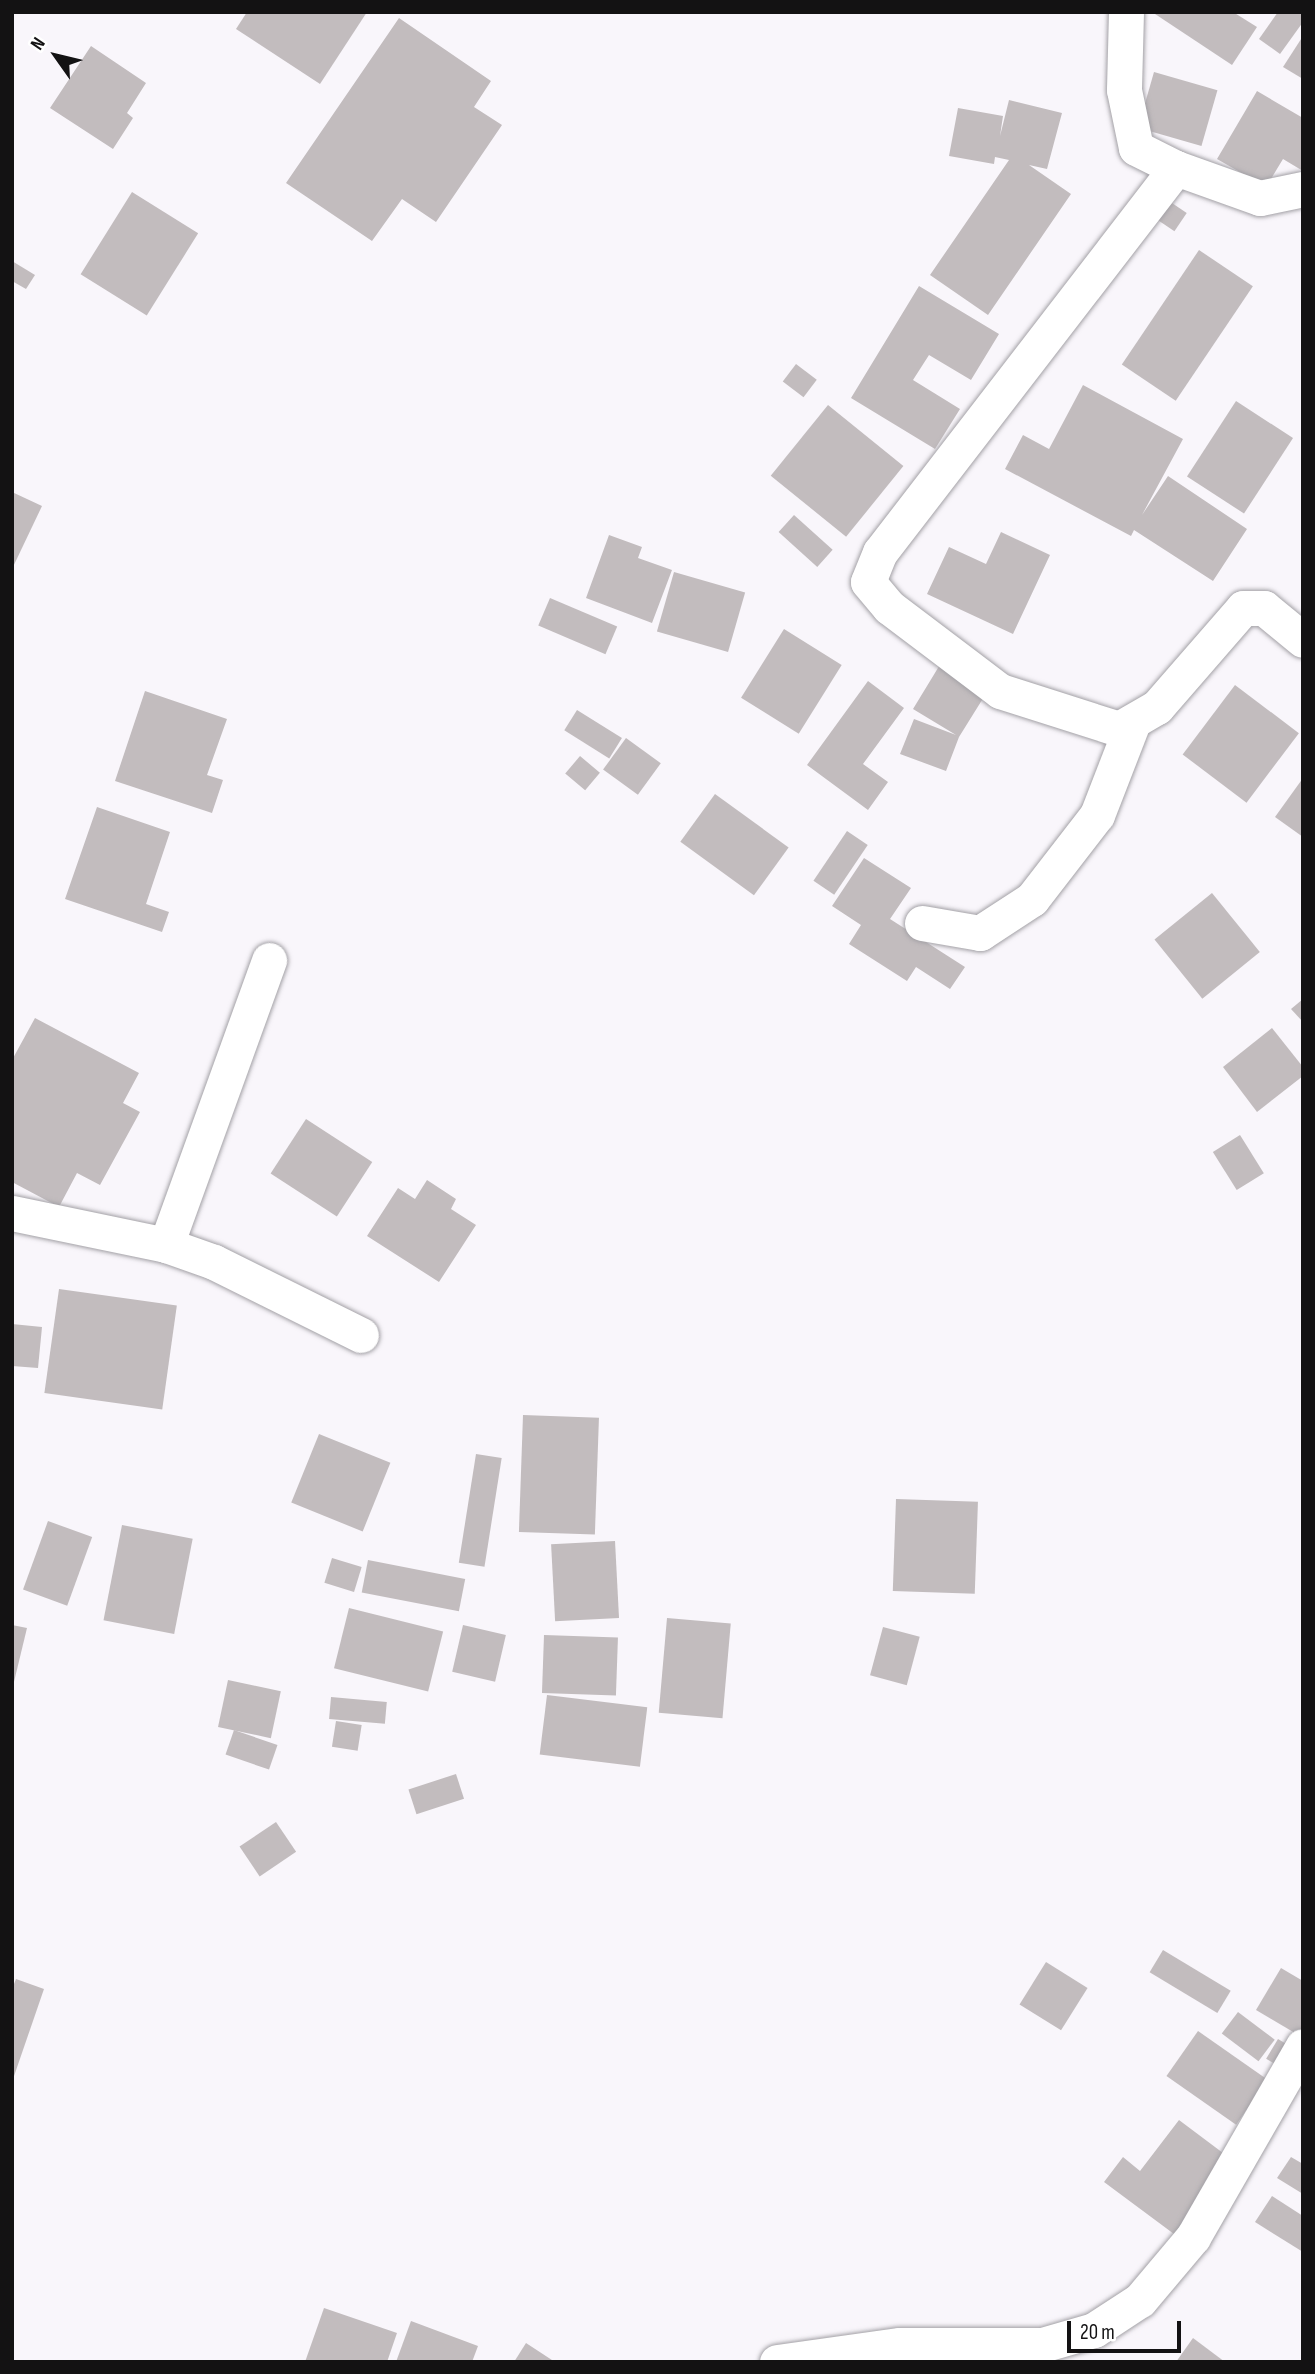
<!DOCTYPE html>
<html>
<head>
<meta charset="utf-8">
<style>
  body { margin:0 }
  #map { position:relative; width:1315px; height:2374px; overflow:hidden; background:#f9f6fb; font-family:"Sofia Sans Condensed",sans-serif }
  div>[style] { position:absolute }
  .building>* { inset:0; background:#c2bcbe; transform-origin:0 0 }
  .roads { filter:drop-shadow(0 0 2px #a3a1a6) drop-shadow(0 0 2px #a3a1a6) }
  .street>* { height:35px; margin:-17.5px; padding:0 17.5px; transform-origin:17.5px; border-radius:17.5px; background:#fff }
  span { translate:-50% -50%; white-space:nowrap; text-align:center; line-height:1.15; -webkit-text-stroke:5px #fff; paint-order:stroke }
  .frame { position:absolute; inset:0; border:14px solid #131213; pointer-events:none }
  .north { position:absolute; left:21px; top:21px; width:70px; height:70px; -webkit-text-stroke:5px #fff; paint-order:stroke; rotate:304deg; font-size:19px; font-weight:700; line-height:28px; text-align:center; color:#131213 }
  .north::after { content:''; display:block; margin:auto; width:24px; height:32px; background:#131213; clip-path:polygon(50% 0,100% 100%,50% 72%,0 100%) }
  .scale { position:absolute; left:1067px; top:2321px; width:114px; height:32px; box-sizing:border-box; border:4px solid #131213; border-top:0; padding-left:9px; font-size:21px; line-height:24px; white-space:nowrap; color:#131213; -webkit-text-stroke:5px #fff; paint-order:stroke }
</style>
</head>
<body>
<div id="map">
  <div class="building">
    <div style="clip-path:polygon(247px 12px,367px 12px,320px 84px,236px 29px)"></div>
    <div style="clip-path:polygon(1152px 12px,1233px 12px,1257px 27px,1232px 65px)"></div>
    <div style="clip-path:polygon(1278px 12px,1303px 12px,1303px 22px,1280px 54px,1259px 39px)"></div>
    <div style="clip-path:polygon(399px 18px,491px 81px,474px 107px,502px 125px,436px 222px,402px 199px,372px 241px,286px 183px)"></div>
    <div style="clip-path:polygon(1303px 36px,1303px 79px,1283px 67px)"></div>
    <div style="clip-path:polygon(91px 46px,146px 83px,127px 113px,133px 118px,113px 149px,50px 108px)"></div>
    <div style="left:1154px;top:72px;width:66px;height:58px;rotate:16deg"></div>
    <div style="clip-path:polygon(1257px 91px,1303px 118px,1303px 171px,1283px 159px,1266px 187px,1217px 159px)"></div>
    <div style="clip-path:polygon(1009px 100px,1062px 113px,1047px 169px,1029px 165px,1071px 194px,988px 315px,930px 275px,1009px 160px,995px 157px,994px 164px,949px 156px,958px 108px,1003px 116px,1000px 136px)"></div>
    <div style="left:132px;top:192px;width:78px;height:97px;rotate:32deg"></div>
    <div style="left:1166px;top:199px;width:25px;height:22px;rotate:34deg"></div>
    <div style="left:1199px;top:250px;width:65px;height:138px;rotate:34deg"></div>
    <div style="clip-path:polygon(12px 261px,35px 275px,26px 289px,12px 281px)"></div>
    <div style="clip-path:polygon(919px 286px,999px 334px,971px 380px,929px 355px,913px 380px,960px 409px,935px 449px,851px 398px)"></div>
    <div style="left:796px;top:364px;width:26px;height:22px;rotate:37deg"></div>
    <div style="clip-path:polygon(1083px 385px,1183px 439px,1142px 515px,1168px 476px,1247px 529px,1213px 581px,1134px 530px,1131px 536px,1005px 469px,1023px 435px,1049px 449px)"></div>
    <div style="left:1236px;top:401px;width:68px;height:90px;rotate:33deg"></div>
    <div style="left:828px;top:405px;width:97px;height:91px;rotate:39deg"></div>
    <div style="clip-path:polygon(12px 492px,42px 506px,12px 569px)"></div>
    <div style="left:794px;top:515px;width:52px;height:23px;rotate:42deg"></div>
    <div style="clip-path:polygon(1001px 532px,1050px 555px,1013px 634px,927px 594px,949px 547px,986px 564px)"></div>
    <div style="clip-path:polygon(609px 535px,642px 547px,638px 558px,672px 570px,652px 623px,586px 598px)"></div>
    <div style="left:674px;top:572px;width:74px;height:62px;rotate:16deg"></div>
    <div style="left:550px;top:598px;width:73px;height:30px;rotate:23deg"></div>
    <div style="left:784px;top:629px;width:68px;height:81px;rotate:32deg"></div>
    <div style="clip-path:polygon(941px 663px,987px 692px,959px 737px,946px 771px,900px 754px,914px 719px,956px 735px,913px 709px)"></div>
    <div style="clip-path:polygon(868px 681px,904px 708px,863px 764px,888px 782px,868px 810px,807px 765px)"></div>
    <div style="left:1235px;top:685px;width:80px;height:87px;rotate:37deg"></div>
    <div style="clip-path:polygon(145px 691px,227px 719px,207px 775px,223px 780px,212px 813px,115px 781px)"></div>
    <div style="left:577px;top:710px;width:53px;height:24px;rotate:32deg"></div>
    <div style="left:626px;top:738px;width:43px;height:39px;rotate:36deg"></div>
    <div style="left:580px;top:756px;width:26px;height:23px;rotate:40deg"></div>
    <div style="clip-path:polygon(1303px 778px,1303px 837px,1275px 817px)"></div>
    <div style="left:715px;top:794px;width:91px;height:59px;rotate:36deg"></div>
    <div style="clip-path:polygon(97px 807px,170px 832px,146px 904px,169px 912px,162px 932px,65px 899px)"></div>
    <div style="left:847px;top:831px;width:25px;height:60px;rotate:34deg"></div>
    <div style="clip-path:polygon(864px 858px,911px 888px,890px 919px,965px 967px,950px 989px,916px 967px,907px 981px,849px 944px,861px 925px,832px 906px)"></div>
    <div style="left:1212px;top:893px;width:76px;height:74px;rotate:51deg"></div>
    <div style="clip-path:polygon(1303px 999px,1303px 1022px,1291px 1009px)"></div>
    <div style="clip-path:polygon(35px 1018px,139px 1073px,123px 1103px,140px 1112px,100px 1185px,77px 1173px,59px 1207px,12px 1182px,12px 1060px)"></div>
    <div style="clip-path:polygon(1272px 1028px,1303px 1067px,1303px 1076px,1257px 1112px,1223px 1067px)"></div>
    <div style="left:306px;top:1119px;width:79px;height:65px;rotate:33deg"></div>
    <div style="left:1240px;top:1135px;width:45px;height:32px;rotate:58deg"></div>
    <div style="clip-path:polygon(427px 1180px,456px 1199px,451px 1209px,476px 1225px,439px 1282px,367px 1236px,398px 1188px,415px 1199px)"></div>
    <div style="left:59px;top:1289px;width:119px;height:105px;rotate:8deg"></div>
    <div style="clip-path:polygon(12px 1324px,42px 1327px,38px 1368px,12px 1366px)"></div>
    <div style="left:523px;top:1415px;width:76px;height:117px;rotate:2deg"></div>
    <div style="left:319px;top:1434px;width:77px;height:74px;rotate:22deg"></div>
    <div style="left:476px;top:1454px;width:26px;height:110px;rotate:9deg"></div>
    <div style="left:896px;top:1499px;width:82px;height:92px;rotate:2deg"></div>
    <div style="left:48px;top:1521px;width:47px;height:73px;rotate:20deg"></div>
    <div style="left:122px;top:1525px;width:72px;height:97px;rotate:11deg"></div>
    <div style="left:615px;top:1541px;width:77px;height:64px;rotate:87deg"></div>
    <div style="left:332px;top:1558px;width:31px;height:26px;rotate:17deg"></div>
    <div style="left:368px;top:1560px;width:99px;height:33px;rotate:11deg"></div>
    <div style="left:349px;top:1608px;width:97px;height:62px;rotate:14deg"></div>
    <div style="left:667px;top:1618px;width:64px;height:95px;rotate:5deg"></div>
    <div style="clip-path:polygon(12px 1625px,27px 1628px,13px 1686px,12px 1686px)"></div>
    <div style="left:463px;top:1625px;width:44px;height:48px;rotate:13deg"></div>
    <div style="left:883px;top:1627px;width:38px;height:50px;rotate:15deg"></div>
    <div style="left:544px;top:1635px;width:74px;height:58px;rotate:2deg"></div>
    <div style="left:228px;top:1680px;width:54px;height:48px;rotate:12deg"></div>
    <div style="left:547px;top:1695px;width:101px;height:60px;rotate:7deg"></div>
    <div style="left:331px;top:1697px;width:56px;height:22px;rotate:5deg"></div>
    <div style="left:336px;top:1721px;width:26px;height:26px;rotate:9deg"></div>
    <div style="left:234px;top:1730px;width:46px;height:26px;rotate:19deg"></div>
    <div style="left:456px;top:1774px;width:26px;height:50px;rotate:72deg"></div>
    <div style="left:276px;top:1822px;width:36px;height:44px;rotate:56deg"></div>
    <div style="left:1163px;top:1950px;width:79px;height:26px;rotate:31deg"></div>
    <div style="left:1046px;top:1962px;width:49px;height:50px;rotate:32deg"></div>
    <div style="clip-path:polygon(1281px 1968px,1303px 1981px,1303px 2031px,1300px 2036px,1256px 2010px)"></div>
    <div style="clip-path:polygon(16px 1979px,44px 1989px,13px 2079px,12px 1989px)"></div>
    <div style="left:1238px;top:2012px;width:46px;height:27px;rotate:37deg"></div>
    <div style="left:1198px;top:2031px;width:85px;height:55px;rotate:35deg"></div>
    <div style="left:1278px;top:2039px;width:21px;height:23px;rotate:31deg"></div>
    <div style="clip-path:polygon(1179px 2120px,1231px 2159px,1174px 2234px,1104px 2182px,1123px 2157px,1140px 2171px)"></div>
    <div style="clip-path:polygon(1291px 2157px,1303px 2164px,1303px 2194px,1277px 2178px)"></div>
    <div style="clip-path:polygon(1272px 2196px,1303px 2216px,1303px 2252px,1255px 2222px)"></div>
    <div style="clip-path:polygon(324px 2308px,397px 2333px,387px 2362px,305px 2362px)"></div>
    <div style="clip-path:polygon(411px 2321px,478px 2346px,472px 2362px,396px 2362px)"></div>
    <div style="clip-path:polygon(1193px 2338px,1225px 2362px,1176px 2362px)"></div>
    <div style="clip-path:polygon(526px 2343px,555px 2362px,514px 2362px)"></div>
  </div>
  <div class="roads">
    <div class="street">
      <div style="left:1126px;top:12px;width:78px;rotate:91.5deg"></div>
      <div style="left:1124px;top:90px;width:59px;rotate:78.3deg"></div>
      <div style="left:1136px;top:148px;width:45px;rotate:26.6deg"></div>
      <div style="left:1176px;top:168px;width:89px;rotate:19.7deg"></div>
      <div style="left:1260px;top:198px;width:44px;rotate:-11.8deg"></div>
      <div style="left:1176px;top:168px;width:485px;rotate:127.6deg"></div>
      <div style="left:880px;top:552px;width:32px;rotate:112deg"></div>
      <div style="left:868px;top:582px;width:33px;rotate:50deg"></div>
      <div style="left:889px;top:607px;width:139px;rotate:37.1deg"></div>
      <div style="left:1000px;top:691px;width:125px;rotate:17.7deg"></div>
      <div style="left:1119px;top:729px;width:44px;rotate:-30.1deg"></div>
      <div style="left:1157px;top:707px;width:131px;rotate:-49deg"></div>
      <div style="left:1243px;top:608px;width:21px"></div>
      <div style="left:1264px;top:608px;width:50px;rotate:39.4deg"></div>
      <div style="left:922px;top:923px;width:59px;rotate:9.8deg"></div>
      <div style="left:980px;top:933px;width:62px;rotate:-33.2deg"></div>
      <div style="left:1032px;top:899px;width:106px;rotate:-52.3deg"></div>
      <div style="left:1097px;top:815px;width:100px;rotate:-68.8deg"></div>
      <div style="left:12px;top:1213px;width:157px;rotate:11.7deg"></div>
      <div style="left:166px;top:1245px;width:51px;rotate:19.5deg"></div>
      <div style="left:214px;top:1262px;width:164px;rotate:26.4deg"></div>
      <div style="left:166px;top:1245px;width:303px;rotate:-70.1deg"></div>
      <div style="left:777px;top:2362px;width:124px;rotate:-7.9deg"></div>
      <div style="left:900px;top:2345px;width:142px"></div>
      <div style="left:1042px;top:2345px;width:54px;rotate:-16.1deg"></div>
      <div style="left:1094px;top:2330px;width:55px;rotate:-33.1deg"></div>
      <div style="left:1140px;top:2300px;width:82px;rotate:-49.9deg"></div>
      <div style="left:1193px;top:2237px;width:220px;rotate:-60.1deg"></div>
    </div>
  </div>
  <div class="frame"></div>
  <div class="north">N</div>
  <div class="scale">20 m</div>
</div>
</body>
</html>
